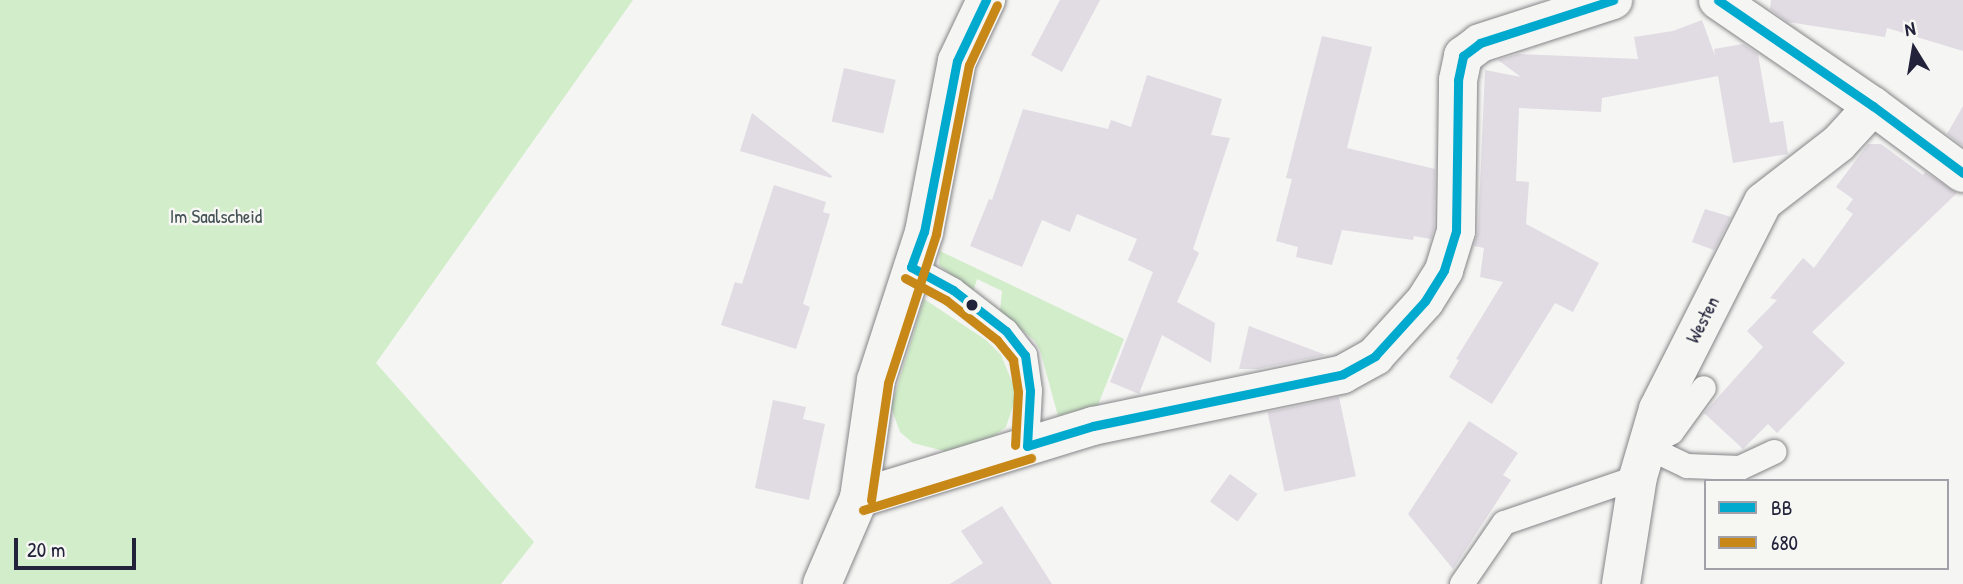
<!DOCTYPE html>
<html>
<head>
<meta charset="utf-8">
<style>
  body { margin:0 }
  #map { position:relative; width:1963px; height:584px; overflow:hidden; background:#f5f5f3; font-family:"Patrick Hand",sans-serif }
  div>[style] { position:absolute }
  .green>* { inset:0; background:#d1edc9 }
  .building>* { inset:0; background:#e1dbe3; transform-origin:0 0 }
  .roads { filter:drop-shadow(0 0 2px #858589) drop-shadow(0 0 2px #858589) }
  .lane>* { height:24px; margin:-12px; padding:0 12px; transform-origin:12px; border-radius:12px; background:#f5f5f3 }
  .street>* { height:38px; margin:-19px; padding:0 19px; transform-origin:19px; border-radius:19px; background:#f5f5f3 }
  .bus-1>* { height:9px; margin:-4.5px; padding:0 4.5px; transform-origin:4.5px; border-radius:4.5px; background:#00a9ce }
  .bus-2>* { height:9px; margin:-4.5px; padding:0 4.5px; transform-origin:4.5px; border-radius:4.5px; background:#c88817 }
  .dots>* { width:19px; height:19px; translate:-50% -50%; box-sizing:border-box; border:4px solid #f6f6f2; border-radius:50% }
  span { translate:-50% -50%; white-space:nowrap; text-align:center; line-height:1.15; -webkit-text-stroke:5px #f6f6f2; paint-order:stroke }
  .park-label { font-size:19px; color:#465356 }
  .street-label { font-size:19px; color:#22223b }
  .legend { position:absolute; left:1704px; top:479px; width:245px; height:91px; box-sizing:border-box; background:#f6f6f2; border:2px solid #a1a1a9; margin:0; padding:9px 12px; list-style:none; font-size:21px; color:#22223b }
  .legend li { display:flex; align-items:center; gap:14px; height:35px }
  .legend b { width:35px; border:2px solid #a1a1a9 }
  .north { position:absolute; left:1879px; top:14px; width:70px; height:70px; -webkit-text-stroke:5px #f6f6f2; paint-order:stroke; rotate:349deg; font-size:19px; font-weight:700; line-height:28px; text-align:center; color:#22223b }
  .north::after { content:''; display:block; margin:auto; width:24px; height:32px; background:#22223b; clip-path:polygon(50% 0,100% 100%,50% 72%,0 100%) }
  .scale { position:absolute; left:14px; top:538px; width:122px; height:32px; box-sizing:border-box; border:4px solid #22223b; border-top:0; padding-left:9px; font-size:21px; line-height:24px; white-space:nowrap; color:#22223b; -webkit-text-stroke:5px #f6f6f2; paint-order:stroke }
</style>
</head>
<body>
<div id="map">
  <div class="green">
    <div style="clip-path:polygon(0 0,633px 0,376px 363px,534px 542px,501px 584px,0 584px)"></div>
    <div style="clip-path:polygon(940px 251px,1124px 339px,1098px 405px,1058px 416px,1040px 350px,1034px 340px,1000px 312px,1002px 291px,977px 279px,973px 292px,939px 265px)"></div>
    <div style="clip-path:polygon(924px 299px,986px 340px,1001px 355px,1017px 394px,1006px 427px,990px 439px,952px 453px,913px 443px,900px 432px,891px 407px)"></div>
  </div>
  <div class="building">
    <div style="clip-path:polygon(1060px 0,1100px 0,1062px 72px,1031px 55px)"></div>
    <div style="clip-path:polygon(1771px 0,1963px 0,1963px 51px,1887px 28px,1885px 37px,1788px 22px,1770px 9px)"></div>
    <div style="clip-path:polygon(1702px 20px,1715px 56px,1714px 49px,1743px 44px,1758px 54px,1770px 123px,1783px 121px,1788px 154px,1733px 163px,1718px 76px,1602px 98px,1601px 112px,1519px 108px,1516px 181px,1529px 182px,1526px 224px,1599px 263px,1573px 312px,1555px 303px,1492px 404px,1449px 377px,1459px 360px,1456px 359px,1503px 282px,1480px 277px,1484px 248px,1474px 246px,1478px 231px,1485px 70px,1521px 77px,1498px 60px,1518px 54px,1638px 59px,1634px 37px,1673px 31px)"></div>
    <div style="clip-path:polygon(1322px 36px,1372px 47px,1347px 148px,1435px 169px,1434px 228px,1431px 239px,1414px 236px,1413px 240px,1342px 230px,1332px 265px,1296px 257px,1298px 247px,1276px 241px,1292px 179px,1286px 178px)"></div>
    <div style="left:844px;top:68px;width:53px;height:55px;rotate:13deg"></div>
    <div style="clip-path:polygon(1147px 75px,1222px 99px,1211px 135px,1230px 138px,1193px 249px,1199px 253px,1177px 302px,1215px 323px,1211px 363px,1162px 335px,1139px 394px,1110px 382px,1153px 272px,1128px 260px,1137px 239px,1077px 214px,1070px 232px,1042px 220px,1022px 267px,970px 246px,989px 199px,992px 200px,1023px 109px,1108px 129px,1111px 120px,1131px 127px)"></div>
    <div style="clip-path:polygon(1963px 106px,1963px 146px,1947px 134px)"></div>
    <div style="clip-path:polygon(752px 113px,832px 176px,831px 178px,740px 151px)"></div>
    <div style="clip-path:polygon(1868px 144px,1881px 144px,1923px 175px,1925px 172px,1957px 193px,1812px 332px,1845px 363px,1777px 433px,1768px 424px,1743px 449px,1704px 413px,1763px 347px,1747px 331px,1777px 300px,1770px 298px,1803px 258px,1814px 268px,1853px 214px,1846px 209px,1853px 199px,1836px 187px)"></div>
    <div style="clip-path:polygon(774px 185px,826px 202px,823px 212px,830px 214px,803px 304px,810px 307px,796px 349px,721px 325px,735px 282px,742px 284px)"></div>
    <div style="clip-path:polygon(1705px 209px,1731px 217px,1714px 250px,1692px 242px)"></div>
    <div style="clip-path:polygon(1249px 326px,1326px 355px,1258px 369px,1239px 369px)"></div>
    <div style="left:1339px;top:397px;width:81px;height:73px;rotate:78deg"></div>
    <div style="clip-path:polygon(773px 400px,806px 407px,803px 419px,825px 424px,809px 500px,755px 488px)"></div>
    <div style="clip-path:polygon(1469px 421px,1518px 453px,1503px 475px,1511px 480px,1453px 569px,1408px 514px)"></div>
    <div style="left:1230px;top:474px;width:34px;height:34px;rotate:36deg"></div>
    <div style="clip-path:polygon(1002px 506px,1052px 584px,950px 584px,983px 563px,961px 531px)"></div>
  </div>
  <div class="roads">
    <div class="lane">
      <div style="left:911px;top:267px;width:48px;rotate:28.7deg"></div>
      <div style="left:953px;top:290px;width:67px;rotate:37.7deg"></div>
      <div style="left:1006px;top:331px;width:31px;rotate:52deg"></div>
      <div style="left:1025px;top:355px;width:36px;rotate:82deg"></div>
      <div style="left:1030px;top:391px;width:55px;rotate:93.1deg"></div>
      <div style="left:1645px;top:446px;width:47px;rotate:25.5deg"></div>
      <div style="left:1687px;top:466px;width:53px;rotate:2.2deg"></div>
      <div style="left:1740px;top:468px;width:38px;rotate:-25deg"></div>
      <div style="left:1645px;top:446px;width:30px;rotate:-27deg"></div>
      <div style="left:1672px;top:432px;width:54px;rotate:-54deg"></div>
      <div style="left:1462px;top:584px;width:74px;rotate:-55.5deg"></div>
      <div style="left:1504px;top:523px;width:142px;rotate:-18.9deg"></div>
    </div>
    <div class="street">
      <div style="left:1718px;top:0;width:188px;rotate:34.4deg"></div>
      <div style="left:1873px;top:106px;width:112px;rotate:36.7deg"></div>
      <div style="left:859px;top:498px;width:245px;rotate:-17.1deg"></div>
      <div style="left:1093px;top:426px;width:255px;rotate:-11.7deg"></div>
      <div style="left:1343px;top:374px;width:37px;rotate:-29deg"></div>
      <div style="left:1375px;top:356px;width:74px;rotate:-47.7deg"></div>
      <div style="left:1425px;top:301px;width:36px;rotate:-58deg"></div>
      <div style="left:1444px;top:270px;width:41px;rotate:-72.9deg"></div>
      <div style="left:1456px;top:231px;width:151px;rotate:-89.2deg"></div>
      <div style="left:1458px;top:80px;width:25px;rotate:-78deg"></div>
      <div style="left:1463px;top:56px;width:21px;rotate:-37deg"></div>
      <div style="left:1480px;top:43px;width:140px;rotate:-17.9deg"></div>
      <div style="left:822px;top:584px;width:94px;rotate:-66.7deg"></div>
      <div style="left:859px;top:498px;width:119px;rotate:-81.8deg"></div>
      <div style="left:876px;top:380px;width:156px;rotate:-72deg"></div>
      <div style="left:924px;top:232px;width:174px;rotate:-79.1deg"></div>
      <div style="left:957px;top:61px;width:68px;rotate:-64.6deg"></div>
      <div style="left:1621px;top:584px;width:108px;rotate:-81deg"></div>
      <div style="left:1638px;top:477px;width:71px;rotate:-73.6deg"></div>
      <div style="left:1658px;top:409px;width:232px;rotate:-63.1deg"></div>
      <div style="left:1763px;top:202px;width:96px;rotate:-37.8deg"></div>
      <div style="left:1839px;top:143px;width:50px;rotate:-47.4deg"></div>
    </div>
  </div>
  <div class="bus-1">
    <div style="left:1718px;top:0;width:188px;rotate:34.4deg"></div>
    <div style="left:1873px;top:106px;width:112px;rotate:36.7deg"></div>
    <div style="left:911px;top:267px;width:37px;rotate:-70deg"></div>
    <div style="left:924px;top:232px;width:174px;rotate:-79.1deg"></div>
    <div style="left:957px;top:61px;width:68px;rotate:-64.6deg"></div>
    <div style="left:911px;top:267px;width:48px;rotate:28.7deg"></div>
    <div style="left:953px;top:290px;width:67px;rotate:37.7deg"></div>
    <div style="left:1006px;top:331px;width:31px;rotate:52deg"></div>
    <div style="left:1025px;top:355px;width:36px;rotate:82deg"></div>
    <div style="left:1030px;top:391px;width:55px;rotate:93.1deg"></div>
    <div style="left:1027px;top:446px;width:69px;rotate:-16.9deg"></div>
    <div style="left:1093px;top:426px;width:255px;rotate:-11.7deg"></div>
    <div style="left:1343px;top:374px;width:37px;rotate:-29deg"></div>
    <div style="left:1375px;top:356px;width:74px;rotate:-47.7deg"></div>
    <div style="left:1425px;top:301px;width:36px;rotate:-58deg"></div>
    <div style="left:1444px;top:270px;width:41px;rotate:-72.9deg"></div>
    <div style="left:1456px;top:231px;width:151px;rotate:-89.2deg"></div>
    <div style="left:1458px;top:80px;width:25px;rotate:-78deg"></div>
    <div style="left:1463px;top:56px;width:21px;rotate:-37deg"></div>
    <div style="left:1480px;top:43px;width:140px;rotate:-17.9deg"></div>
  </div>
  <div class="bus-2">
    <div style="left:905px;top:278px;width:47px;rotate:28.2deg"></div>
    <div style="left:946px;top:300px;width:65px;rotate:38.1deg"></div>
    <div style="left:997px;top:340px;width:26px;rotate:51deg"></div>
    <div style="left:1013px;top:360px;width:32px;rotate:81deg"></div>
    <div style="left:1018px;top:392px;width:53px;rotate:93.2deg"></div>
    <div style="left:871px;top:500px;width:118px;rotate:-81.7deg"></div>
    <div style="left:888px;top:383px;width:157px;rotate:-72.1deg"></div>
    <div style="left:936px;top:234px;width:172px;rotate:-79deg"></div>
    <div style="left:969px;top:65px;width:66px;rotate:-65deg"></div>
    <div style="left:863px;top:510px;width:176px;rotate:-17.2deg"></div>
  </div>
  <div class="dots">
    <div style="left:972px;top:305px;background:#22223b"></div>
  </div>
  <div class="park-label">
    <span style="left:216px;top:217px">Im Saalscheid</span>
  </div>
  <div class="street-label">
    <span style="left:1703px;top:320px;rotate:-63deg">Westen</span>
  </div>
  <ul class="legend">
  <li><b style="height:9px;background:#00a9ce"></b>BB</li>
  <li><b style="height:9px;background:#c88817"></b>680</li>
  </ul>
  <div class="north">N</div>
  <div class="scale">20 m</div>
</div>
</body>
</html>
